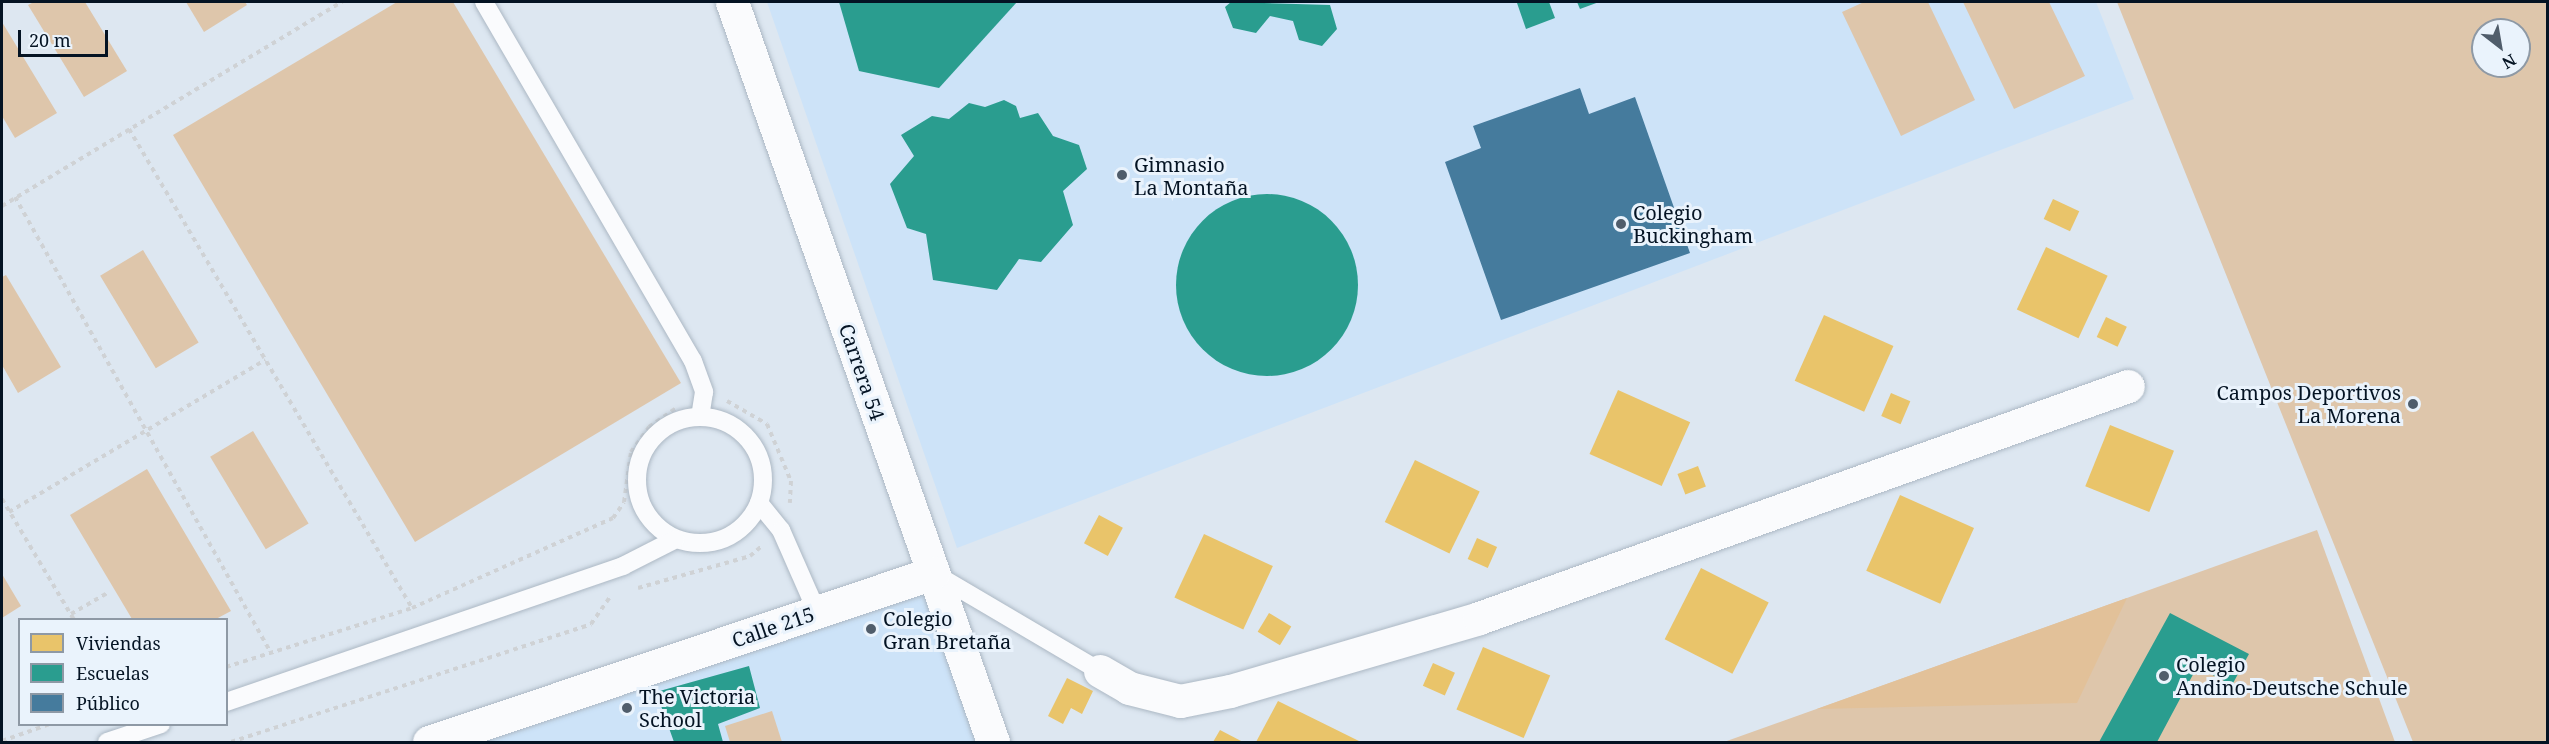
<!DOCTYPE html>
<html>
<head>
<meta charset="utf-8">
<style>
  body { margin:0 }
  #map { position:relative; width:2549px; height:744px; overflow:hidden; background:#dde7f1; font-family:"Noto Serif",serif }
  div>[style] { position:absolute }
  .built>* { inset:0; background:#cde3f8 }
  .green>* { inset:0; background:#dec6ab; transform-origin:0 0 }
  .forest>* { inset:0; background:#e2c199 }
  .homes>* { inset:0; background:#e9c46a; transform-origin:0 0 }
  .schools>* { inset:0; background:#2a9d8f }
  .round { border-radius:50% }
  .public>* { inset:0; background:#457b9d }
  .path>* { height:4px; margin-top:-2px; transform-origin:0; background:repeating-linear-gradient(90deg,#cfd2d5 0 4.5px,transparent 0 9px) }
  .roads { filter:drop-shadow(0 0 2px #acb8c4) drop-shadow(0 0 2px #acb8c4) }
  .service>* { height:18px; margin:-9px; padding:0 9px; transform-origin:9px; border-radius:9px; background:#fafbfd }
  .service>.ring { margin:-9px; padding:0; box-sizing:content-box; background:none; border:18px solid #fafbfd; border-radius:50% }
  .minor>* { height:33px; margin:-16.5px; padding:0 16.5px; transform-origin:16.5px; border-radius:16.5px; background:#fafbfd }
  .dots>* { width:16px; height:16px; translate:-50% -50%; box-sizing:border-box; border:3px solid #eaf3fc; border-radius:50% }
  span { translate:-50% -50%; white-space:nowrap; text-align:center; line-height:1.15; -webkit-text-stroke:6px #eaf3fc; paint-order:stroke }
  .poi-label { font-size:20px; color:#041323 }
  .left { translate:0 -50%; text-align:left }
  .right { translate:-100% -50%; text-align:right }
  .street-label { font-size:20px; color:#041323 }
  .frame { position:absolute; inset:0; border:3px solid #041323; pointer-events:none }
  .legend { position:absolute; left:18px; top:618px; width:210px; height:108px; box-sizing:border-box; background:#eaf3fc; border:2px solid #8e99a5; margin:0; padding:8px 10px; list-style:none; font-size:18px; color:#041323 }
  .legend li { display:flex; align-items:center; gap:12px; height:30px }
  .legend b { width:30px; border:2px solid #8e99a5 }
  .north { position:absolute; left:2471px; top:18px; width:60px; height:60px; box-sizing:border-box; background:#eaf3fc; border:2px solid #8e99a5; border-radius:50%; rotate:149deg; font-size:16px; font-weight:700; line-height:24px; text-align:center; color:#041323 }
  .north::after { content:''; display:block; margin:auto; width:21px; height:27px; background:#505d6b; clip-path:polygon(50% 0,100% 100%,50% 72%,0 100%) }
  .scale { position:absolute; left:18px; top:30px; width:90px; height:27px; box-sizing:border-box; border:3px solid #041323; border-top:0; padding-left:8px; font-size:18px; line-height:21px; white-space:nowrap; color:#041323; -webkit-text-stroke:4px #eaf3fc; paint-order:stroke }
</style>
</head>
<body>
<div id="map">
  <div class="built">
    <div style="clip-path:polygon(767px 2px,2096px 2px,2134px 99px,957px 548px)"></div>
    <div style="clip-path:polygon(928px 584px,983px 742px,470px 742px)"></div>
  </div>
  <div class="green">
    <div style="clip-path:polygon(34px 2px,85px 2px,127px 71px,84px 97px,28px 5px)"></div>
    <div style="clip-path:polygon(186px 2px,245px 2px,247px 5px,204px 32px)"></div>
    <div style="clip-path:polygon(397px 2px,453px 2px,681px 383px,415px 542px,173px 135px)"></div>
    <div style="clip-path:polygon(1864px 2px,1928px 2px,1975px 100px,1901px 136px,1842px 12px)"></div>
    <div style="clip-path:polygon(1963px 2px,2049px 2px,2085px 76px,2014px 109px)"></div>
    <div style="clip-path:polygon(evenodd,2117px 2px,2547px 2px,2547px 742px,2413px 742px,2117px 2px,2483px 30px,2519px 30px,2519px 66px,2483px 66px,2483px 30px)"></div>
    <div style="clip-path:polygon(2px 22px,57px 113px,15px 138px,2px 116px)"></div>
    <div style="left:143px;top:250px;width:108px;height:50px;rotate:59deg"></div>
    <div style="clip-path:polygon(6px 275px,61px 367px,18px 393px,2px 365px,2px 277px)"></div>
    <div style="left:253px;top:431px;width:108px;height:50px;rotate:59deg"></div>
    <div style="clip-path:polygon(147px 469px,231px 611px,216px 619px,132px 619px,70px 515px)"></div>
    <div style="clip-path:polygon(2317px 530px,2395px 742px,1724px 742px)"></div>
    <div style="clip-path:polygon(2px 574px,21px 606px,2px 618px)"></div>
    <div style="clip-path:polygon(772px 711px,782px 742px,730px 742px,725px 726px)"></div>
  </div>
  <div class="forest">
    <div style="clip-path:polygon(2127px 598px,2077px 703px,1817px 709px)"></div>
  </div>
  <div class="homes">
    <div style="left:2053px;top:199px;width:29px;height:22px;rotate:25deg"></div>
    <div style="left:2046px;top:247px;width:68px;height:69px;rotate:25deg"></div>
    <div style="left:1824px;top:315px;width:76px;height:72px;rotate:24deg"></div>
    <div style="left:2106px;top:317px;width:23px;height:22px;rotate:25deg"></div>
    <div style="left:1618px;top:390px;width:79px;height:70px;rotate:24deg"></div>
    <div style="left:1891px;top:393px;width:21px;height:25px;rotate:23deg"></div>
    <div style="left:2110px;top:425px;width:69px;height:66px;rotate:22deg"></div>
    <div style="left:1415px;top:460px;width:72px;height:69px;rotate:26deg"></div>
    <div style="left:1698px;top:466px;width:22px;height:22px;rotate:69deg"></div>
    <div style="left:1900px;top:495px;width:81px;height:83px;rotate:24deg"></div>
    <div style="left:1099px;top:515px;width:27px;height:32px;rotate:28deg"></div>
    <div style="left:1204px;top:534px;width:76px;height:70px;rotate:25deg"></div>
    <div style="left:1477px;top:538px;width:22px;height:23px;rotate:24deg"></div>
    <div style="left:1701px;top:568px;width:76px;height:80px;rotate:27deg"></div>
    <div style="left:1269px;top:613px;width:26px;height:22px;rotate:31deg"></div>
    <div style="left:1483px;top:647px;width:73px;height:68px;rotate:23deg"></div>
    <div style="left:1433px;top:663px;width:24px;height:25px;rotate:24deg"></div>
    <div style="clip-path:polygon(1067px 678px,1093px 691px,1082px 714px,1071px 708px,1063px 724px,1048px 716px)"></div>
    <div style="clip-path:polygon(1278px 701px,1361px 742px,1256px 742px)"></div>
    <div style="clip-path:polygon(1220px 730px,1243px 742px,1213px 742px)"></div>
  </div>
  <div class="schools">
    <div style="clip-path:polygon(839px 2px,1017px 2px,939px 88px,859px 71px)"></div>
    <div style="clip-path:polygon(1231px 2px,1330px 5px,1337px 29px,1322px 46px,1299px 40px,1293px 21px,1270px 16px,1256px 33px,1233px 28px,1225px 7px)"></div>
    <div style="clip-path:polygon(1522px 2px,1549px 2px,1555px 18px,1526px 29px,1517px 3px)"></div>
    <div style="clip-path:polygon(1577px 2px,1599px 2px,1580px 9px)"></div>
    <div style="clip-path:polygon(1004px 100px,1016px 106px,1020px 118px,1038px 113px,1053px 136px,1079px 145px,1087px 169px,1063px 191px,1073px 225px,1041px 262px,1019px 259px,997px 290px,933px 280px,926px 234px,907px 228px,890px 184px,914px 156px,901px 135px,932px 116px,949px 119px,969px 103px,985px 107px)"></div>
    <div class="round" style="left:1176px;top:194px;width:182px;height:182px"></div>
    <div style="clip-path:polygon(2170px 613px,2249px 654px,2232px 685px,2197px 667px,2157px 742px,2099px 742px)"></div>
    <div style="clip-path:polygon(749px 666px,760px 708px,718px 724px,723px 742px,674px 742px,656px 692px)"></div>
  </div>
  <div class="public">
    <div style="clip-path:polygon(1580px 88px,1589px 114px,1635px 97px,1690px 253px,1501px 320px,1445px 162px,1481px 148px,1473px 126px)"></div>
  </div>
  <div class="path">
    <div style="left:129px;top:129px;width:556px;rotate:59.42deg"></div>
    <div style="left:15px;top:197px;width:523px;rotate:60.69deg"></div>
    <div style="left:2px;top:206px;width:397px;rotate:-31deg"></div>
    <div style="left:727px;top:401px;width:46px;rotate:29.9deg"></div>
    <div style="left:767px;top:424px;width:62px;rotate:67.2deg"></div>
    <div style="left:791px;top:481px;width:22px;rotate:93deg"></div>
    <div style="left:2px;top:499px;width:141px;rotate:59.2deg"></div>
    <div style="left:9px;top:512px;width:298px;rotate:-30.7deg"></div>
    <div style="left:638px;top:588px;width:116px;rotate:-15.9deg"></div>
    <div style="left:750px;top:556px;width:17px;rotate:-40deg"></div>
    <div style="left:71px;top:614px;width:44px;rotate:-30.1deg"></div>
    <div style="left:226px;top:667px;width:195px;rotate:-17.6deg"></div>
    <div style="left:412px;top:608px;width:220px;rotate:-24.1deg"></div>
    <div style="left:613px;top:518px;width:19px;rotate:-55deg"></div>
    <div style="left:624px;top:502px;width:50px;rotate:-82deg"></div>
    <div style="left:631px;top:452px;width:31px;rotate:-54deg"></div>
    <div style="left:649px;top:427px;width:33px;rotate:-35deg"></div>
    <div style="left:2px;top:741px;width:51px;rotate:-19.5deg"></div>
    <div style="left:231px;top:742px;width:379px;rotate:-18.1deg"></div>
    <div style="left:591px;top:624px;width:32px;rotate:-55deg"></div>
  </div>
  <div class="roads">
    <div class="service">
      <div style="left:484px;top:2px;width:415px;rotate:59.8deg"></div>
      <div style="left:693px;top:361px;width:33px;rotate:70deg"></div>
      <div style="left:704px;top:392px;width:24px;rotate:99deg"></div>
      <div class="ring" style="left:637px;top:417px;width:108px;height:108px"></div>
      <div style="left:759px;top:503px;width:35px;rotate:51deg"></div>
      <div style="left:781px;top:530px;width:90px;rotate:66.3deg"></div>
      <div style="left:935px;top:574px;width:191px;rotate:30.5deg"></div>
      <div style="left:226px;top:702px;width:420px;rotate:-18.9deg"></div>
      <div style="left:623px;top:566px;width:59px;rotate:-27deg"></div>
      <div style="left:107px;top:742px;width:57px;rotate:-18.4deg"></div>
    </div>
    <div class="minor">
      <div style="left:732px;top:2px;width:785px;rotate:70.57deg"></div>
      <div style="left:1100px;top:671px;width:34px;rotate:30deg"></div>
      <div style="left:1129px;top:688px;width:53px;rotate:14.3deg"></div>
      <div style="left:1180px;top:701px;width:51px;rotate:-11.3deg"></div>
      <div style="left:1230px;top:691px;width:259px;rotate:-16.3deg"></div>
      <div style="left:1479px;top:618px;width:689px;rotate:-19.67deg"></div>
      <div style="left:429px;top:742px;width:532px;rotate:-18.54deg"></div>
    </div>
  </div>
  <div class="dots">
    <div style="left:1122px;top:175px;background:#505d6b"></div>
    <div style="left:1621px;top:224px;background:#505d6b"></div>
    <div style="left:2413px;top:404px;background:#505d6b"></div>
    <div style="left:871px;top:629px;background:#505d6b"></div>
    <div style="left:2164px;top:676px;background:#505d6b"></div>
    <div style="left:627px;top:708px;background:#505d6b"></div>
  </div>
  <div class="poi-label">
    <span class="left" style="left:1134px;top:176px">Gimnasio<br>La Montaña</span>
    <span class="left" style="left:1633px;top:224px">Colegio<br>Buckingham</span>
    <span class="right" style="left:2401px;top:404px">Campos Deportivos<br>La Morena</span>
    <span class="left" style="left:883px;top:630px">Colegio<br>Gran Bretaña</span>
    <span class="left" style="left:2176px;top:676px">Colegio<br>Andino-Deutsche Schule</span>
    <span class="left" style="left:639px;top:708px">The Victoria<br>School</span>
  </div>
  <div class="street-label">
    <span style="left:862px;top:372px;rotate:71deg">Carrera 54</span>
    <span style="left:773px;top:627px;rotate:-19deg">Calle 215</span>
  </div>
  <div class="frame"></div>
  <ul class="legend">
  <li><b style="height:16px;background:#e9c46a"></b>Viviendas</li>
  <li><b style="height:16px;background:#2a9d8f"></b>Escuelas</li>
  <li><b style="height:16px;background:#457b9d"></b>Público</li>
  </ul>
  <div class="north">N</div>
  <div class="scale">20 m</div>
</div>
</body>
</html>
